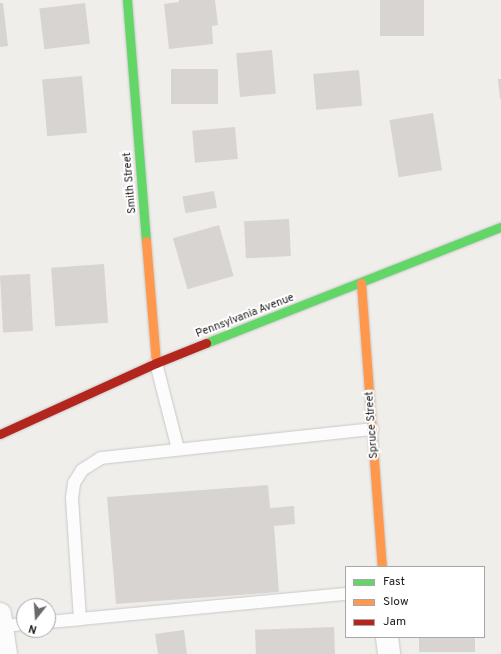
<!DOCTYPE html>
<html>
<head>
<meta charset="utf-8">
<style>
  body { margin:0 }
  #map { position:relative; width:501px; height:654px; overflow:hidden; background:#f0eeeb; font-family:Overpass,sans-serif }
  div>[style] { position:absolute }
  .building>* { inset:0; background:#d7d4d2; transform-origin:0 0 }
  .roads { filter:drop-shadow(0 0 1px #c9c8c7) drop-shadow(0 0 1px #c9c8c7) }
  .lane>* { height:12px; margin:-6px; padding:0 6px; transform-origin:6px; border-radius:6px; background:#fdfcfc }
  .street>* { height:22px; margin:-11px; padding:0 11px; transform-origin:11px; border-radius:11px; background:#fdfcfc }
  .fast>* { height:9px; margin:-4.5px; padding:0 4.5px; transform-origin:4.5px; border-radius:4.5px; background:#63d668 }
  .slow>* { height:9px; margin:-4.5px; padding:0 4.5px; transform-origin:4.5px; border-radius:4.5px; background:#ff974d }
  .jam>* { height:9px; margin:-4.5px; padding:0 4.5px; transform-origin:4.5px; border-radius:4.5px; background:#b3261e }
  span { translate:-50% -50%; white-space:nowrap; text-align:center; line-height:1.15; -webkit-text-stroke:4px #fff; paint-order:stroke }
  .street-label { font-size:11px; color:#222 }
  .legend { position:absolute; left:345px; top:566px; width:140px; height:72px; box-sizing:border-box; background:#fff; border:1px solid #a7a7a7; margin:0; padding:5px 7px; list-style:none; font-size:12px; color:#222 }
  .legend li { display:flex; align-items:center; gap:8px; height:20px }
  .legend b { width:20px; border:1px solid #a7a7a7 }
  .north { position:absolute; left:16px; top:598px; width:40px; height:40px; box-sizing:border-box; background:#fff; border:1px solid #a7a7a7; border-radius:50%; rotate:197deg; font-size:11px; font-weight:700; line-height:16px; text-align:center; color:#222 }
  .north::after { content:''; display:block; margin:auto; width:14px; height:18px; background:#6a6968; clip-path:polygon(50% 0,100% 100%,50% 72%,0 100%) }
</style>
</head>
<body>
<div id="map">
  <div class="building">
    <div style="clip-path:polygon(179px 0,215px 0,218px 25px,212px 26px,213px 44px,169px 49px,164px 4px,179px 2px)"></div>
    <div style="left:380px;top:0;width:44px;height:36px"></div>
    <div style="clip-path:polygon(0 3px,3px 3px,8px 46px,0 47px)"></div>
    <div style="left:85px;top:3px;width:41px;height:46px;rotate:83deg"></div>
    <div style="left:272px;top:50px;width:44px;height:36px;rotate:85deg"></div>
    <div style="left:171px;top:69px;width:47px;height:35px"></div>
    <div style="left:359px;top:70px;width:36px;height:46px;rotate:85deg"></div>
    <div style="left:82px;top:76px;width:57px;height:40px;rotate:85deg"></div>
    <div style="clip-path:polygon(498px 79px,501px 79px,501px 99px,500px 99px)"></div>
    <div style="left:433px;top:113px;width:58px;height:44px;rotate:81deg"></div>
    <div style="left:235px;top:127px;width:32px;height:43px;rotate:85deg"></div>
    <div style="left:214px;top:191px;width:17px;height:32px;rotate:80deg"></div>
    <div style="left:289px;top:219px;width:37px;height:45px;rotate:87deg"></div>
    <div style="left:219px;top:225px;width:53px;height:48px;rotate:74deg"></div>
    <div style="left:104px;top:264px;width:59px;height:53px;rotate:86deg"></div>
    <div style="left:30px;top:274px;width:57px;height:30px;rotate:87deg"></div>
    <div style="clip-path:polygon(268px 485px,270px 508px,294px 506px,295px 524px,274px 526px,279px 592px,116px 604px,107px 497px)"></div>
    <div style="left:334px;top:627px;width:27px;height:79px;rotate:88deg"></div>
    <div style="clip-path:polygon(184px 630px,187px 654px,158px 654px,155px 634px)"></div>
    <div style="left:419px;top:637px;width:56px;height:15px"></div>
  </div>
  <div class="roads">
    <div class="lane">
      <div style="left:156px;top:363px;width:89px;rotate:75.7deg"></div>
      <div style="left:80px;top:619px;width:267px;rotate:-5.4deg"></div>
      <div style="left:48px;top:622px;width:32px;rotate:-5deg"></div>
      <div style="left:80px;top:619px;width:121px;rotate:-93.8deg"></div>
      <div style="left:72px;top:498px;width:15px;rotate:-82deg"></div>
      <div style="left:74px;top:483px;width:15px;rotate:-58deg"></div>
      <div style="left:82px;top:470px;width:22px;rotate:-32deg"></div>
      <div style="left:101px;top:458px;width:273px;rotate:-6.1deg"></div>
      <div style="left:4px;top:626px;width:20px;rotate:-6deg"></div>
    </div>
    <div class="street">
      <div style="left:0;top:614px;width:40px;rotate:81.5deg"></div>
      <div style="left:387px;top:637px;width:17px;rotate:83deg"></div>
    </div>
    <div class="fast">
      <div style="left:127px;top:0;width:242px;rotate:85.5deg"></div>
      <div style="left:206px;top:343px;width:317px;rotate:-21.5deg"></div>
    </div>
    <div class="slow">
      <div style="left:146px;top:241px;width:122px;rotate:85.3deg"></div>
      <div style="left:361px;top:283px;width:285px;rotate:85.8deg"></div>
    </div>
    <div class="jam">
      <div style="left:0;top:434px;width:171px;rotate:-24.5deg"></div>
      <div style="left:156px;top:363px;width:54px;rotate:-21.8deg"></div>
    </div>
  </div>
  <div class="street-label">
    <span style="left:130px;top:183px;rotate:-95deg">Smith Street</span>
    <span style="left:245px;top:316px;rotate:-21deg">Pennsylvania Avenue</span>
    <span style="left:372px;top:425px;rotate:-94deg">Spruce Street</span>
  </div>
  <ul class="legend">
  <li><b style="height:5px;background:#63d668"></b>Fast</li>
  <li><b style="height:5px;background:#ff974d"></b>Slow</li>
  <li><b style="height:5px;background:#b3261e"></b>Jam</li>
  </ul>
  <div class="north">N</div>
</div>
</body>
</html>
